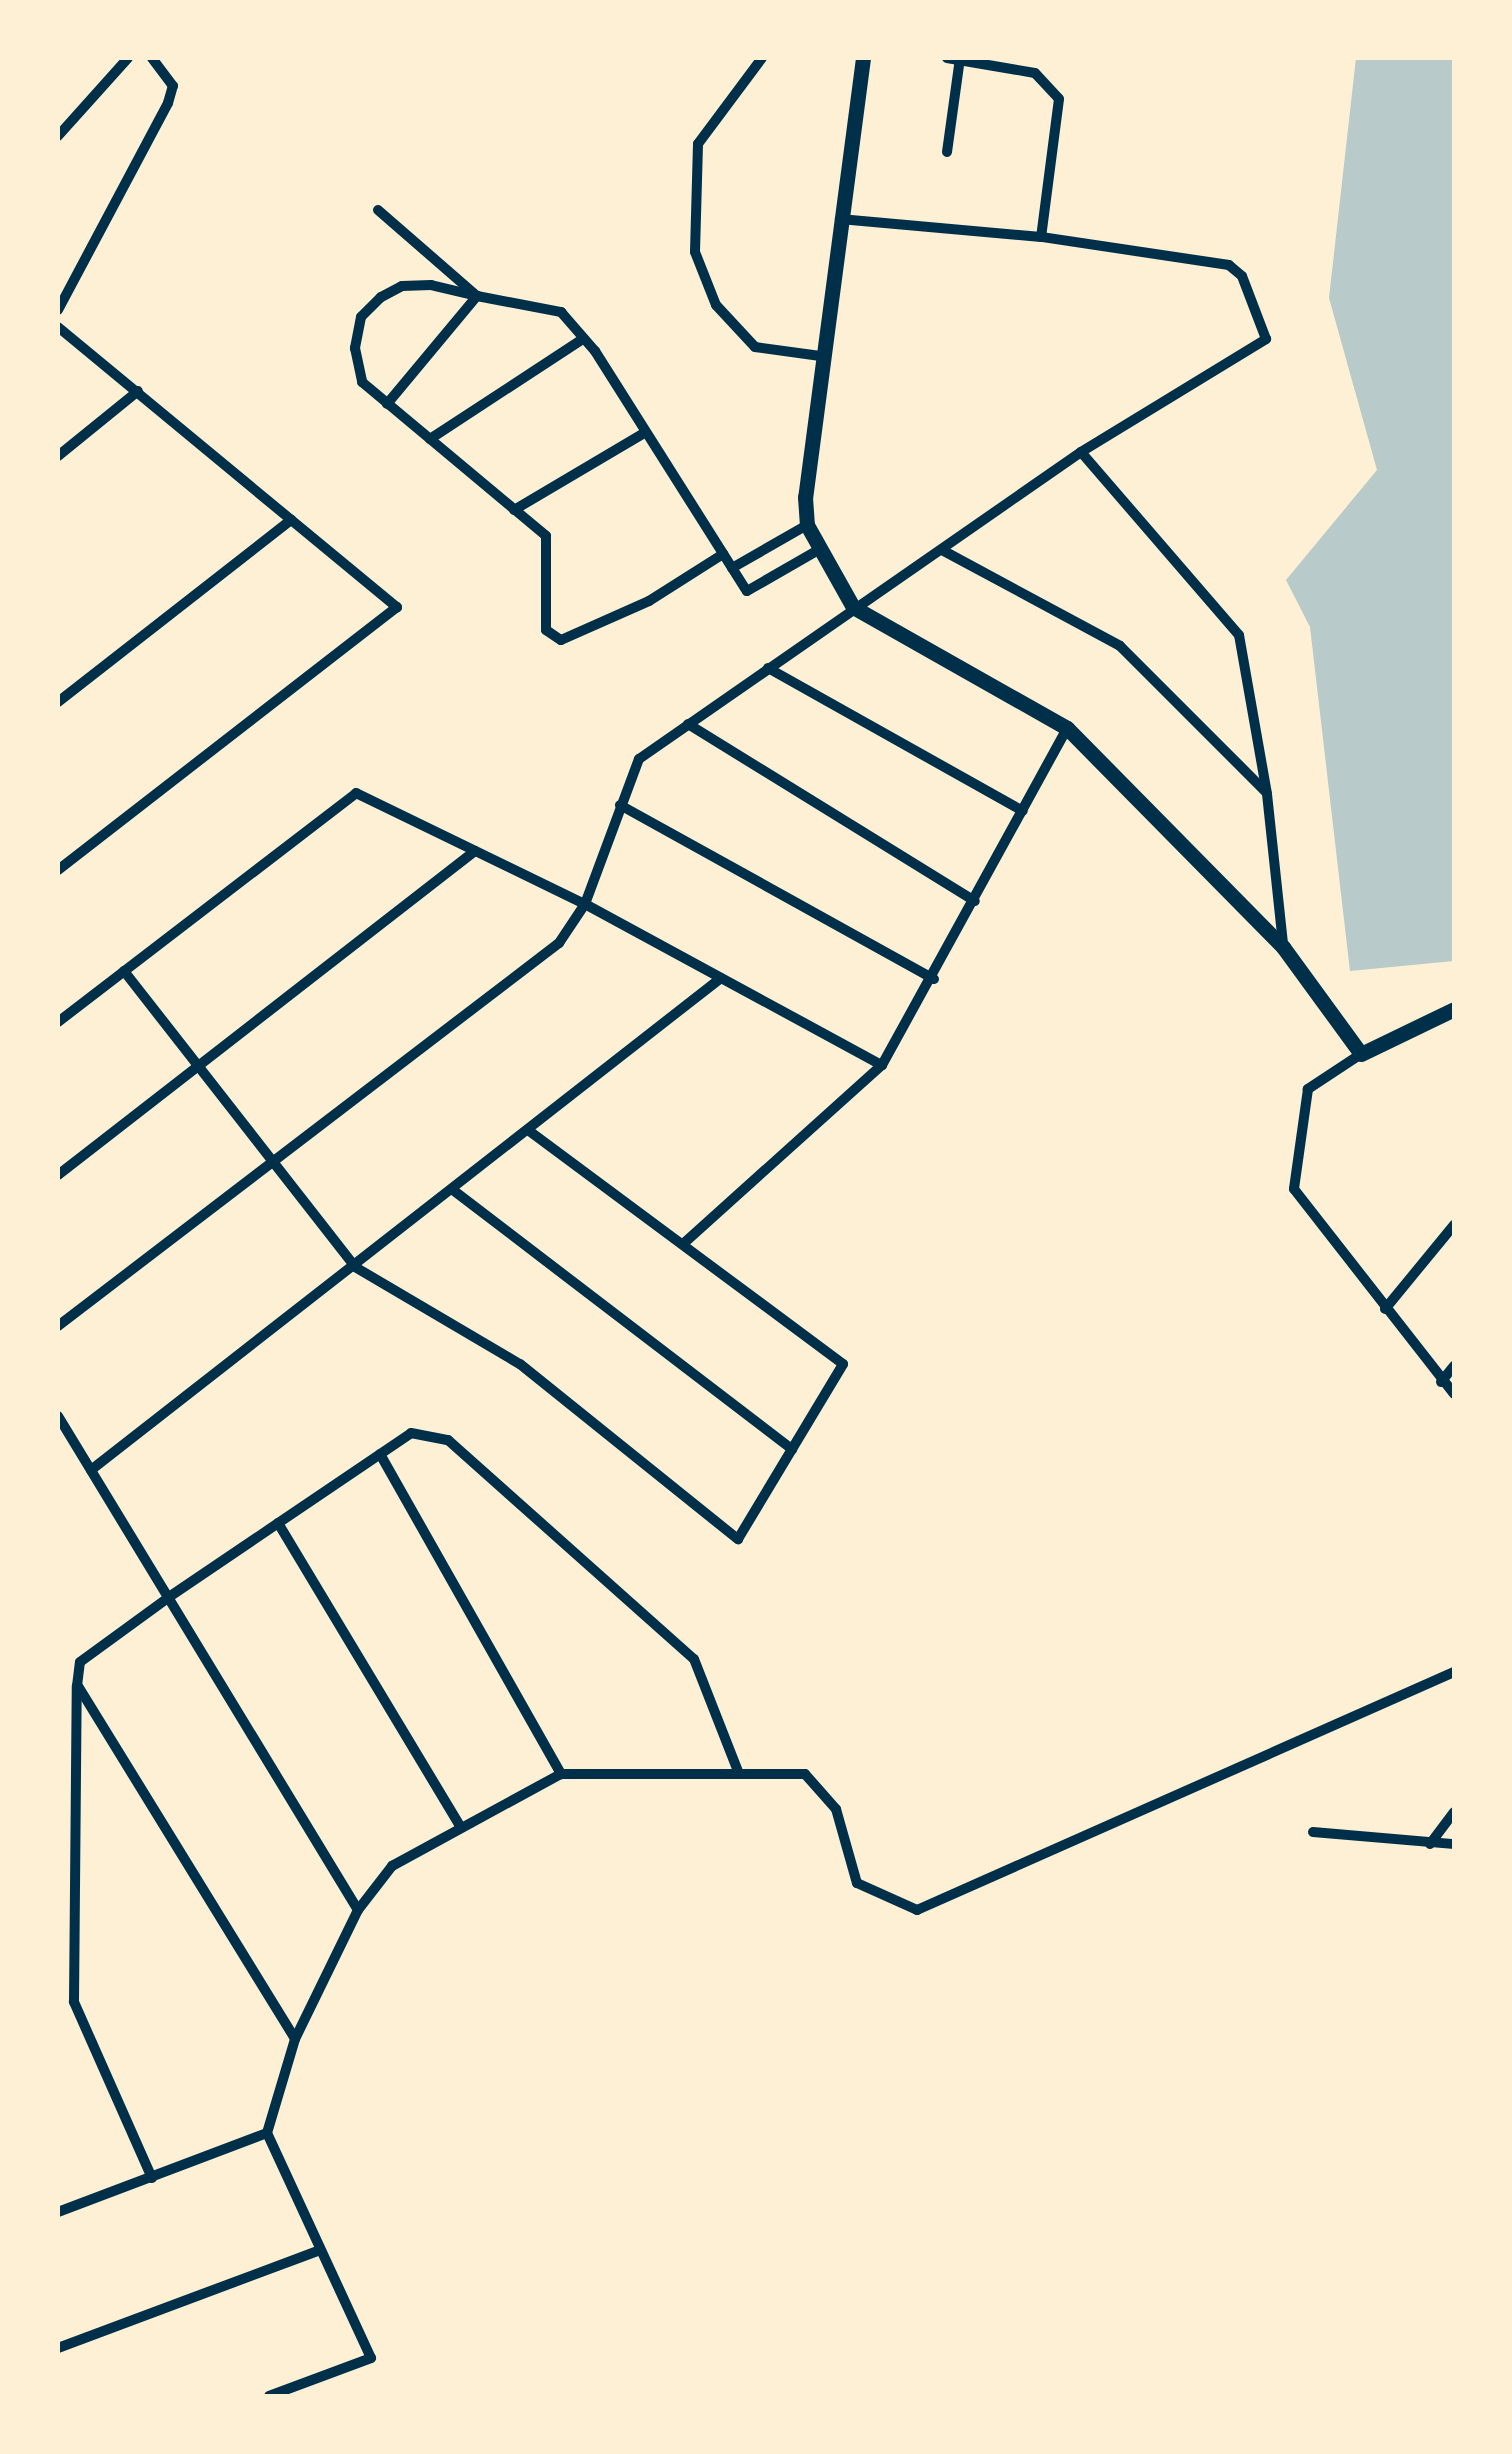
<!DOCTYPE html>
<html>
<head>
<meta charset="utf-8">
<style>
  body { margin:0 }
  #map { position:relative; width:1512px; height:2454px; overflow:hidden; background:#fdf0d5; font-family:"Source Sans 3",sans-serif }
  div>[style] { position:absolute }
  .green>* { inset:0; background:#b9caca }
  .minor>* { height:10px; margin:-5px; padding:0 5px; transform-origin:5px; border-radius:5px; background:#003049 }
  .tertiary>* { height:15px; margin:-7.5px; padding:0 7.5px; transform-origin:7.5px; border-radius:7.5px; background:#003049 }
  span { translate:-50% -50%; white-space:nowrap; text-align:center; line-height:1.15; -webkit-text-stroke:8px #fdf0d5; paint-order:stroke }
  .frame { position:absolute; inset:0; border:60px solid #fdf0d5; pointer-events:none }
</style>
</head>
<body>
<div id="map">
  <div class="green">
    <div style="clip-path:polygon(1356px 58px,1454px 58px,1454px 961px,1350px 971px,1310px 627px,1286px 580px,1377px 470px,1329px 298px)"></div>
  </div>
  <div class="minor">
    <div style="left:762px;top:58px;width:107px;rotate:126.7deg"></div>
    <div style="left:698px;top:144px;width:108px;rotate:91.6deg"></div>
    <div style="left:695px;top:252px;width:57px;rotate:68.4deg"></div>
    <div style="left:716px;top:305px;width:57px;rotate:47.1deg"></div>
    <div style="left:755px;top:347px;width:66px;rotate:7.9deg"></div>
    <div style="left:947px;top:58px;width:89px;rotate:9.7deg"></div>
    <div style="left:1035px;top:73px;width:35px;rotate:47deg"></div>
    <div style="left:1059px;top:99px;width:139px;rotate:97.4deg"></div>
    <div style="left:58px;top:136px;width:105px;rotate:-48.1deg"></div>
    <div style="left:947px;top:152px;width:95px;rotate:-82.1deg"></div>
    <div style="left:378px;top:210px;width:131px;rotate:41deg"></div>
    <div style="left:477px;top:296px;width:47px;rotate:-166.6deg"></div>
    <div style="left:431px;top:285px;width:29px;rotate:178deg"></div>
    <div style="left:402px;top:286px;width:24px;rotate:152deg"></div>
    <div style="left:381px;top:297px;width:28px;rotate:135deg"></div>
    <div style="left:361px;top:317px;width:32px;rotate:101deg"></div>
    <div style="left:355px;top:348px;width:35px;rotate:78deg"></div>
    <div style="left:362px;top:382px;width:240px;rotate:39.9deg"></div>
    <div style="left:546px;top:536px;width:94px;rotate:90deg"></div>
    <div style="left:546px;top:630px;width:18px;rotate:34deg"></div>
    <div style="left:561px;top:640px;width:96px;rotate:-23.9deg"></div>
    <div style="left:649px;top:601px;width:88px;rotate:-32.4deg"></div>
    <div style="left:58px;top:310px;width:234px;rotate:-62deg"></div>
    <div style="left:168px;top:103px;width:18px;rotate:-74deg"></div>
    <div style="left:173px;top:86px;width:35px;rotate:-127deg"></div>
    <div style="left:58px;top:327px;width:440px;rotate:39.6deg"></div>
    <div style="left:397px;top:607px;width:429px;rotate:142.2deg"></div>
    <div style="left:387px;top:404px;width:141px;rotate:-50.2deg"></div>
    <div style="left:477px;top:296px;width:86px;rotate:10.8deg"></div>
    <div style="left:561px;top:312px;width:52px;rotate:48.9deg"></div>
    <div style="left:595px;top:351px;width:284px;rotate:57.7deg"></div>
    <div style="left:747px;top:591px;width:84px;rotate:-29.9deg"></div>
    <div style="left:430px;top:439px;width:183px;rotate:-33.2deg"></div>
    <div style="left:1081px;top:452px;width:242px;rotate:49.2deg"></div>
    <div style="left:1239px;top:635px;width:161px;rotate:80deg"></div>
    <div style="left:1267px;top:794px;width:151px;rotate:83.9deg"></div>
    <div style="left:58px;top:456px;width:103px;rotate:-39.1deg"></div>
    <div style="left:514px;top:510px;width:153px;rotate:-30.6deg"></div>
    <div style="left:942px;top:550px;width:202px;rotate:28.3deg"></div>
    <div style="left:1120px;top:646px;width:206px;rotate:45deg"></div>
    <div style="left:732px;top:568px;width:86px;rotate:-29.8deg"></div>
    <div style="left:768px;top:668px;width:292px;rotate:29.3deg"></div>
    <div style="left:58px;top:702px;width:296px;rotate:-38deg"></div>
    <div style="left:688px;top:724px;width:337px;rotate:31.7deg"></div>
    <div style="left:620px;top:805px;width:359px;rotate:29deg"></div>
    <div style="left:124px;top:971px;width:375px;rotate:52deg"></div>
    <div style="left:355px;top:1267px;width:191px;rotate:30.5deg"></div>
    <div style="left:520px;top:1364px;width:280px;rotate:38.8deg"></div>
    <div style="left:738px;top:1539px;width:204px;rotate:-59deg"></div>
    <div style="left:843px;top:1364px;width:392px;rotate:-143.4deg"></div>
    <div style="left:58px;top:1022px;width:376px;rotate:-37.5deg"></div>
    <div style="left:356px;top:793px;width:254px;rotate:25.9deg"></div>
    <div style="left:585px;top:904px;width:338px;rotate:28.5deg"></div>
    <div style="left:1361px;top:1054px;width:64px;rotate:146.6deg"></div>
    <div style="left:1308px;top:1089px;width:101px;rotate:98deg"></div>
    <div style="left:1294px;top:1189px;width:260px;rotate:52deg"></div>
    <div style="left:58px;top:1175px;width:528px;rotate:-37.85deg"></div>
    <div style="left:453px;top:1190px;width:427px;rotate:37.4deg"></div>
    <div style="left:683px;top:1244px;width:268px;rotate:-42deg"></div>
    <div style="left:882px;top:1065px;width:384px;rotate:-61.2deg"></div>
    <div style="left:1385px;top:1309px;width:109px;rotate:-50.6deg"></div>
    <div style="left:58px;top:1326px;width:631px;rotate:-37.4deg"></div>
    <div style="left:559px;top:943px;width:47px;rotate:-56.3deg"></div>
    <div style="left:585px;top:904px;width:155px;rotate:-69.6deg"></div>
    <div style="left:639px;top:759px;width:538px;rotate:-34.78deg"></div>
    <div style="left:1081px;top:452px;width:217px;rotate:-31.4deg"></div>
    <div style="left:1266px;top:339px;width:67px;rotate:-110.9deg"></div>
    <div style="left:1242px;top:276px;width:17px;rotate:-140deg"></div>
    <div style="left:1229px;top:265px;width:190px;rotate:-171.5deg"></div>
    <div style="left:1041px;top:237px;width:202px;rotate:-174.9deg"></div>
    <div style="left:1441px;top:1382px;width:21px;rotate:-51deg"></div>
    <div style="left:58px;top:1416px;width:578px;rotate:58.73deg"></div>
    <div style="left:380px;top:1454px;width:368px;rotate:60.5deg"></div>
    <div style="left:91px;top:1470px;width:799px;rotate:-37.99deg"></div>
    <div style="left:278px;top:1523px;width:353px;rotate:59deg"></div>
    <div style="left:78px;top:1686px;width:414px;rotate:58.4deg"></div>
    <div style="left:1313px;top:1832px;width:142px;rotate:4.9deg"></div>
    <div style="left:1430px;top:1844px;width:40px;rotate:-53deg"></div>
    <div style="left:152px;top:2178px;width:193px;rotate:-113.9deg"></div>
    <div style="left:74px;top:2002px;width:316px;rotate:-89.5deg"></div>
    <div style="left:77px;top:1686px;width:24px;rotate:-83deg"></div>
    <div style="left:80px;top:1662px;width:110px;rotate:-36.1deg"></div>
    <div style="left:169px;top:1597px;width:292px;rotate:-34.1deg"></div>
    <div style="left:411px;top:1433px;width:38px;rotate:11deg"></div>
    <div style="left:448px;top:1440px;width:329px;rotate:41.7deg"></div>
    <div style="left:694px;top:1659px;width:123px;rotate:68.6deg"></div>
    <div style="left:58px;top:2212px;width:223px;rotate:-20.7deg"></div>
    <div style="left:58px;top:2348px;width:280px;rotate:-20.5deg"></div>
    <div style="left:269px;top:2396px;width:109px;rotate:-20.4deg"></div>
    <div style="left:371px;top:2358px;width:248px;rotate:-114.8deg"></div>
    <div style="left:267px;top:2133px;width:98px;rotate:-73.4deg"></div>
    <div style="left:295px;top:2039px;width:144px;rotate:-64deg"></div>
    <div style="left:358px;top:1910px;width:56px;rotate:-52.3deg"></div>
    <div style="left:392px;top:1866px;width:192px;rotate:-28.6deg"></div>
    <div style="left:561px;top:1774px;width:244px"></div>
    <div style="left:805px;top:1774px;width:47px;rotate:48.5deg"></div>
    <div style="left:836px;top:1809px;width:77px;rotate:74.2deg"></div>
    <div style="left:857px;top:1883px;width:66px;rotate:24.2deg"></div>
    <div style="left:917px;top:1910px;width:587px;rotate:-23.9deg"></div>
  </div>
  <div class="tertiary">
    <div style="left:863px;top:58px;width:443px;rotate:97.5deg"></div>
    <div style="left:805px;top:497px;width:28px;rotate:86deg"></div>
    <div style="left:807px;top:525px;width:94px;rotate:60.7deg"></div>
    <div style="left:853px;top:607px;width:246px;rotate:29.5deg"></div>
    <div style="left:1067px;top:728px;width:308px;rotate:45.4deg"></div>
    <div style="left:1283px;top:947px;width:132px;rotate:53.9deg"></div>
    <div style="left:1361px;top:1054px;width:103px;rotate:-25.8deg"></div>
  </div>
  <div class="frame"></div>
</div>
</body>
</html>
